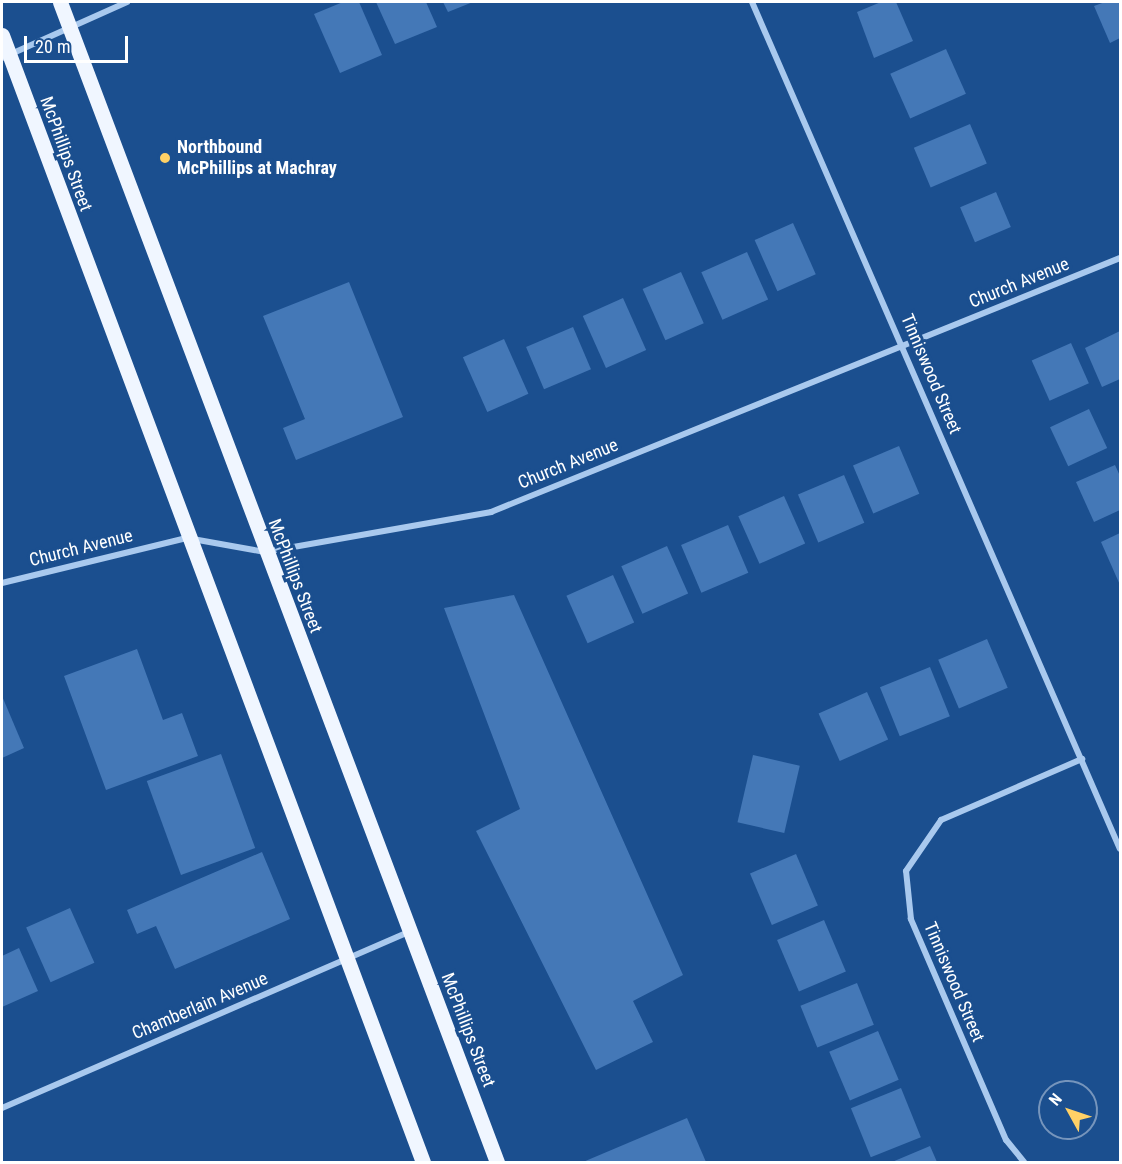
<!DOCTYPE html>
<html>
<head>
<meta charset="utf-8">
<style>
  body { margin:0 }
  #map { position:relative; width:1122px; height:1164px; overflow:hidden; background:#1b4f8f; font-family:"Roboto Condensed",sans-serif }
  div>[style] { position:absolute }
  .building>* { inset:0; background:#4478b7; transform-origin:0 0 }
  .minor>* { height:6px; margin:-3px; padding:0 3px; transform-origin:3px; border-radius:3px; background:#a9c9ee }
  .primary>* { height:15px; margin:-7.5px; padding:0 7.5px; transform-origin:7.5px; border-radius:7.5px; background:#f0f6ff }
  .dots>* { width:16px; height:16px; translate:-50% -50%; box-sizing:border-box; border:3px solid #1b4f8f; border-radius:50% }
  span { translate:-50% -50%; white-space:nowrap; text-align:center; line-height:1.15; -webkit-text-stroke:6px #1b4f8f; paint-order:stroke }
  .poi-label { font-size:18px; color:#fff; font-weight:700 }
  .left { translate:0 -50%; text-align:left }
  .street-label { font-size:18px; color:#fff }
  .frame { position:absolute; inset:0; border:3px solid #fff; pointer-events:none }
  .north { position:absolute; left:1038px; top:1080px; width:60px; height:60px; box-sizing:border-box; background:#1b4f8f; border:2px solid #7695bc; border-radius:50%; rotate:310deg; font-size:16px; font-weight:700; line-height:24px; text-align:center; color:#fff }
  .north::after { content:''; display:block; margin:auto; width:21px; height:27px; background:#ffd166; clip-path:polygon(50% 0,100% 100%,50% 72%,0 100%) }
  .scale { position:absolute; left:24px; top:36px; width:104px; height:27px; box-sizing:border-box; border:3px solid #fff; border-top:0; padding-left:8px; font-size:18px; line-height:21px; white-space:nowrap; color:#fff; -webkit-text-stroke:4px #1b4f8f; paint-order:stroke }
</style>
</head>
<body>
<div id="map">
  <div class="building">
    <div style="clip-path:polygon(343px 2px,359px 2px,382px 55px,340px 73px,314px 14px)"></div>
    <div style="clip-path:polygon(376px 2px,426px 2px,437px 27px,395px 44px)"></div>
    <div style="clip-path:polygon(443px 2px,473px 2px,448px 12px)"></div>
    <div style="clip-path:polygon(881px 2px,896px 2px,913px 41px,874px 58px,857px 12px)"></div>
    <div style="clip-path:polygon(1105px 2px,1120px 2px,1120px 38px,1110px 43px,1094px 6px)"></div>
    <div style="left:946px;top:49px;width:49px;height:61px;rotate:66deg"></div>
    <div style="left:970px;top:124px;width:43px;height:61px;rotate:67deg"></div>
    <div style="left:996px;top:192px;width:38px;height:39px;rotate:67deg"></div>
    <div style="left:793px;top:223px;width:56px;height:42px;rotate:66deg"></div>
    <div style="left:747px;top:252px;width:52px;height:50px;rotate:66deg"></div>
    <div style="left:681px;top:272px;width:56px;height:42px;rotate:66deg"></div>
    <div style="clip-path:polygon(349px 282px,403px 417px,296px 460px,283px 428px,305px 419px,263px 316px)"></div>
    <div style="left:623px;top:298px;width:57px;height:44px;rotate:66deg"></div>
    <div style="left:573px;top:327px;width:46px;height:51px;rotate:67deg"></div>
    <div style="clip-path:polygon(1120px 331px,1120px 379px,1102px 387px,1085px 348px)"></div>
    <div style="left:504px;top:339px;width:60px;height:45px;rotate:66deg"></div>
    <div style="left:1071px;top:343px;width:44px;height:43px;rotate:66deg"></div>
    <div style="left:1089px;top:409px;width:43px;height:43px;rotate:65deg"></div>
    <div style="left:899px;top:446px;width:52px;height:50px;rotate:67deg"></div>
    <div style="clip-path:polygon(1115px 465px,1120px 476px,1120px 510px,1094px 522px,1076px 482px)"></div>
    <div style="left:844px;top:475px;width:52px;height:50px;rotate:67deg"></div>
    <div style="left:784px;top:496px;width:52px;height:50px;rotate:66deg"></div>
    <div style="left:728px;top:525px;width:52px;height:51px;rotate:67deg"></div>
    <div style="clip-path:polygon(1120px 533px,1120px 585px,1101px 542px)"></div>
    <div style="left:667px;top:546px;width:52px;height:50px;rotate:66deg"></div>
    <div style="left:613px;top:575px;width:52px;height:51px;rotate:66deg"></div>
    <div style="clip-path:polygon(514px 595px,683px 975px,633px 1001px,653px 1042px,596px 1070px,476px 831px,520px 809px,444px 608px)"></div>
    <div style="left:987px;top:639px;width:53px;height:53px;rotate:67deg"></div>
    <div style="clip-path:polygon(137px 649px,163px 720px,182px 713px,198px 756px,106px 790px,64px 676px)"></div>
    <div style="left:930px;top:667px;width:53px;height:54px;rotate:68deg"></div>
    <div style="left:867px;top:692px;width:52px;height:53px;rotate:66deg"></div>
    <div style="clip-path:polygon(2px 696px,24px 748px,2px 758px)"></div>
    <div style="left:221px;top:754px;width:100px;height:79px;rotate:70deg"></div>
    <div style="left:753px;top:755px;width:48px;height:69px;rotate:13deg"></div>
    <div style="clip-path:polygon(262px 852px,290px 919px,175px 969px,156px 926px,137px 934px,127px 910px)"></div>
    <div style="left:796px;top:854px;width:56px;height:50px;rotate:67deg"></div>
    <div style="left:70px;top:908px;width:60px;height:48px;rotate:66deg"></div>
    <div style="left:824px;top:920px;width:56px;height:51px;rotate:67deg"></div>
    <div style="clip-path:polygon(19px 948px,38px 991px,2px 1007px,2px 956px)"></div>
    <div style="left:857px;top:983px;width:45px;height:61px;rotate:68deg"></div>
    <div style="left:878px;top:1031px;width:53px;height:53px;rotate:67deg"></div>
    <div style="left:901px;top:1088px;width:53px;height:54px;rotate:68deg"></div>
    <div style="clip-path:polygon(687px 1118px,706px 1162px,583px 1162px)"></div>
    <div style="clip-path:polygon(930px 1146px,937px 1162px,892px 1162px)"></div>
  </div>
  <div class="minor">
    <div style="left:752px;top:2px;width:923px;rotate:66.52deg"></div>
    <div style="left:2px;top:58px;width:137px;rotate:-24.1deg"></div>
    <div style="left:2px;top:583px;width:190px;rotate:-13.7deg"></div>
    <div style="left:187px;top:538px;width:79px;rotate:10.2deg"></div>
    <div style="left:265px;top:552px;width:230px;rotate:-10deg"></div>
    <div style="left:491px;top:512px;width:678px;rotate:-21.99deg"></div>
    <div style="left:2px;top:1108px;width:443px;rotate:-23.4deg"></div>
    <div style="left:1024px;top:1162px;width:28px;rotate:-129deg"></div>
    <div style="left:1006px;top:1140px;width:241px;rotate:-113.3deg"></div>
    <div style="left:911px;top:919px;width:48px;rotate:-95.9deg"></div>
    <div style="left:906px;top:871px;width:62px;rotate:-55.5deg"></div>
    <div style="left:941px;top:820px;width:154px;rotate:-23.4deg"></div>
  </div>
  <div class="primary">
    <div style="left:60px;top:2px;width:1240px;rotate:69.36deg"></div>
    <div style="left:2px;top:35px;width:1203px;rotate:69.52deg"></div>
  </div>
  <div class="dots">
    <div style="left:165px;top:158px;background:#ffd166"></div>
  </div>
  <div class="poi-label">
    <span class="left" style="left:177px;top:158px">Northbound<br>McPhillips at Machray</span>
  </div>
  <div class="street-label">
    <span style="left:66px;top:154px;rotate:70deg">McPhillips Street</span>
    <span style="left:1019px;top:283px;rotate:-22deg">Church Avenue</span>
    <span style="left:931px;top:374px;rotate:67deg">Tinniswood Street</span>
    <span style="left:568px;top:464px;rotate:-22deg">Church Avenue</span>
    <span style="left:81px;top:548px;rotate:-14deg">Church Avenue</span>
    <span style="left:295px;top:576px;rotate:69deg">McPhillips Street</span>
    <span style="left:954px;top:982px;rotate:67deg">Tinniswood Street</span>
    <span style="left:200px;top:1006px;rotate:-23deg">Chamberlain Avenue</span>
    <span style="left:468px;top:1030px;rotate:69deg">McPhillips Street</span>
  </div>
  <div class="frame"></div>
  <div class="north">N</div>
  <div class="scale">20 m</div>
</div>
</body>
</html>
